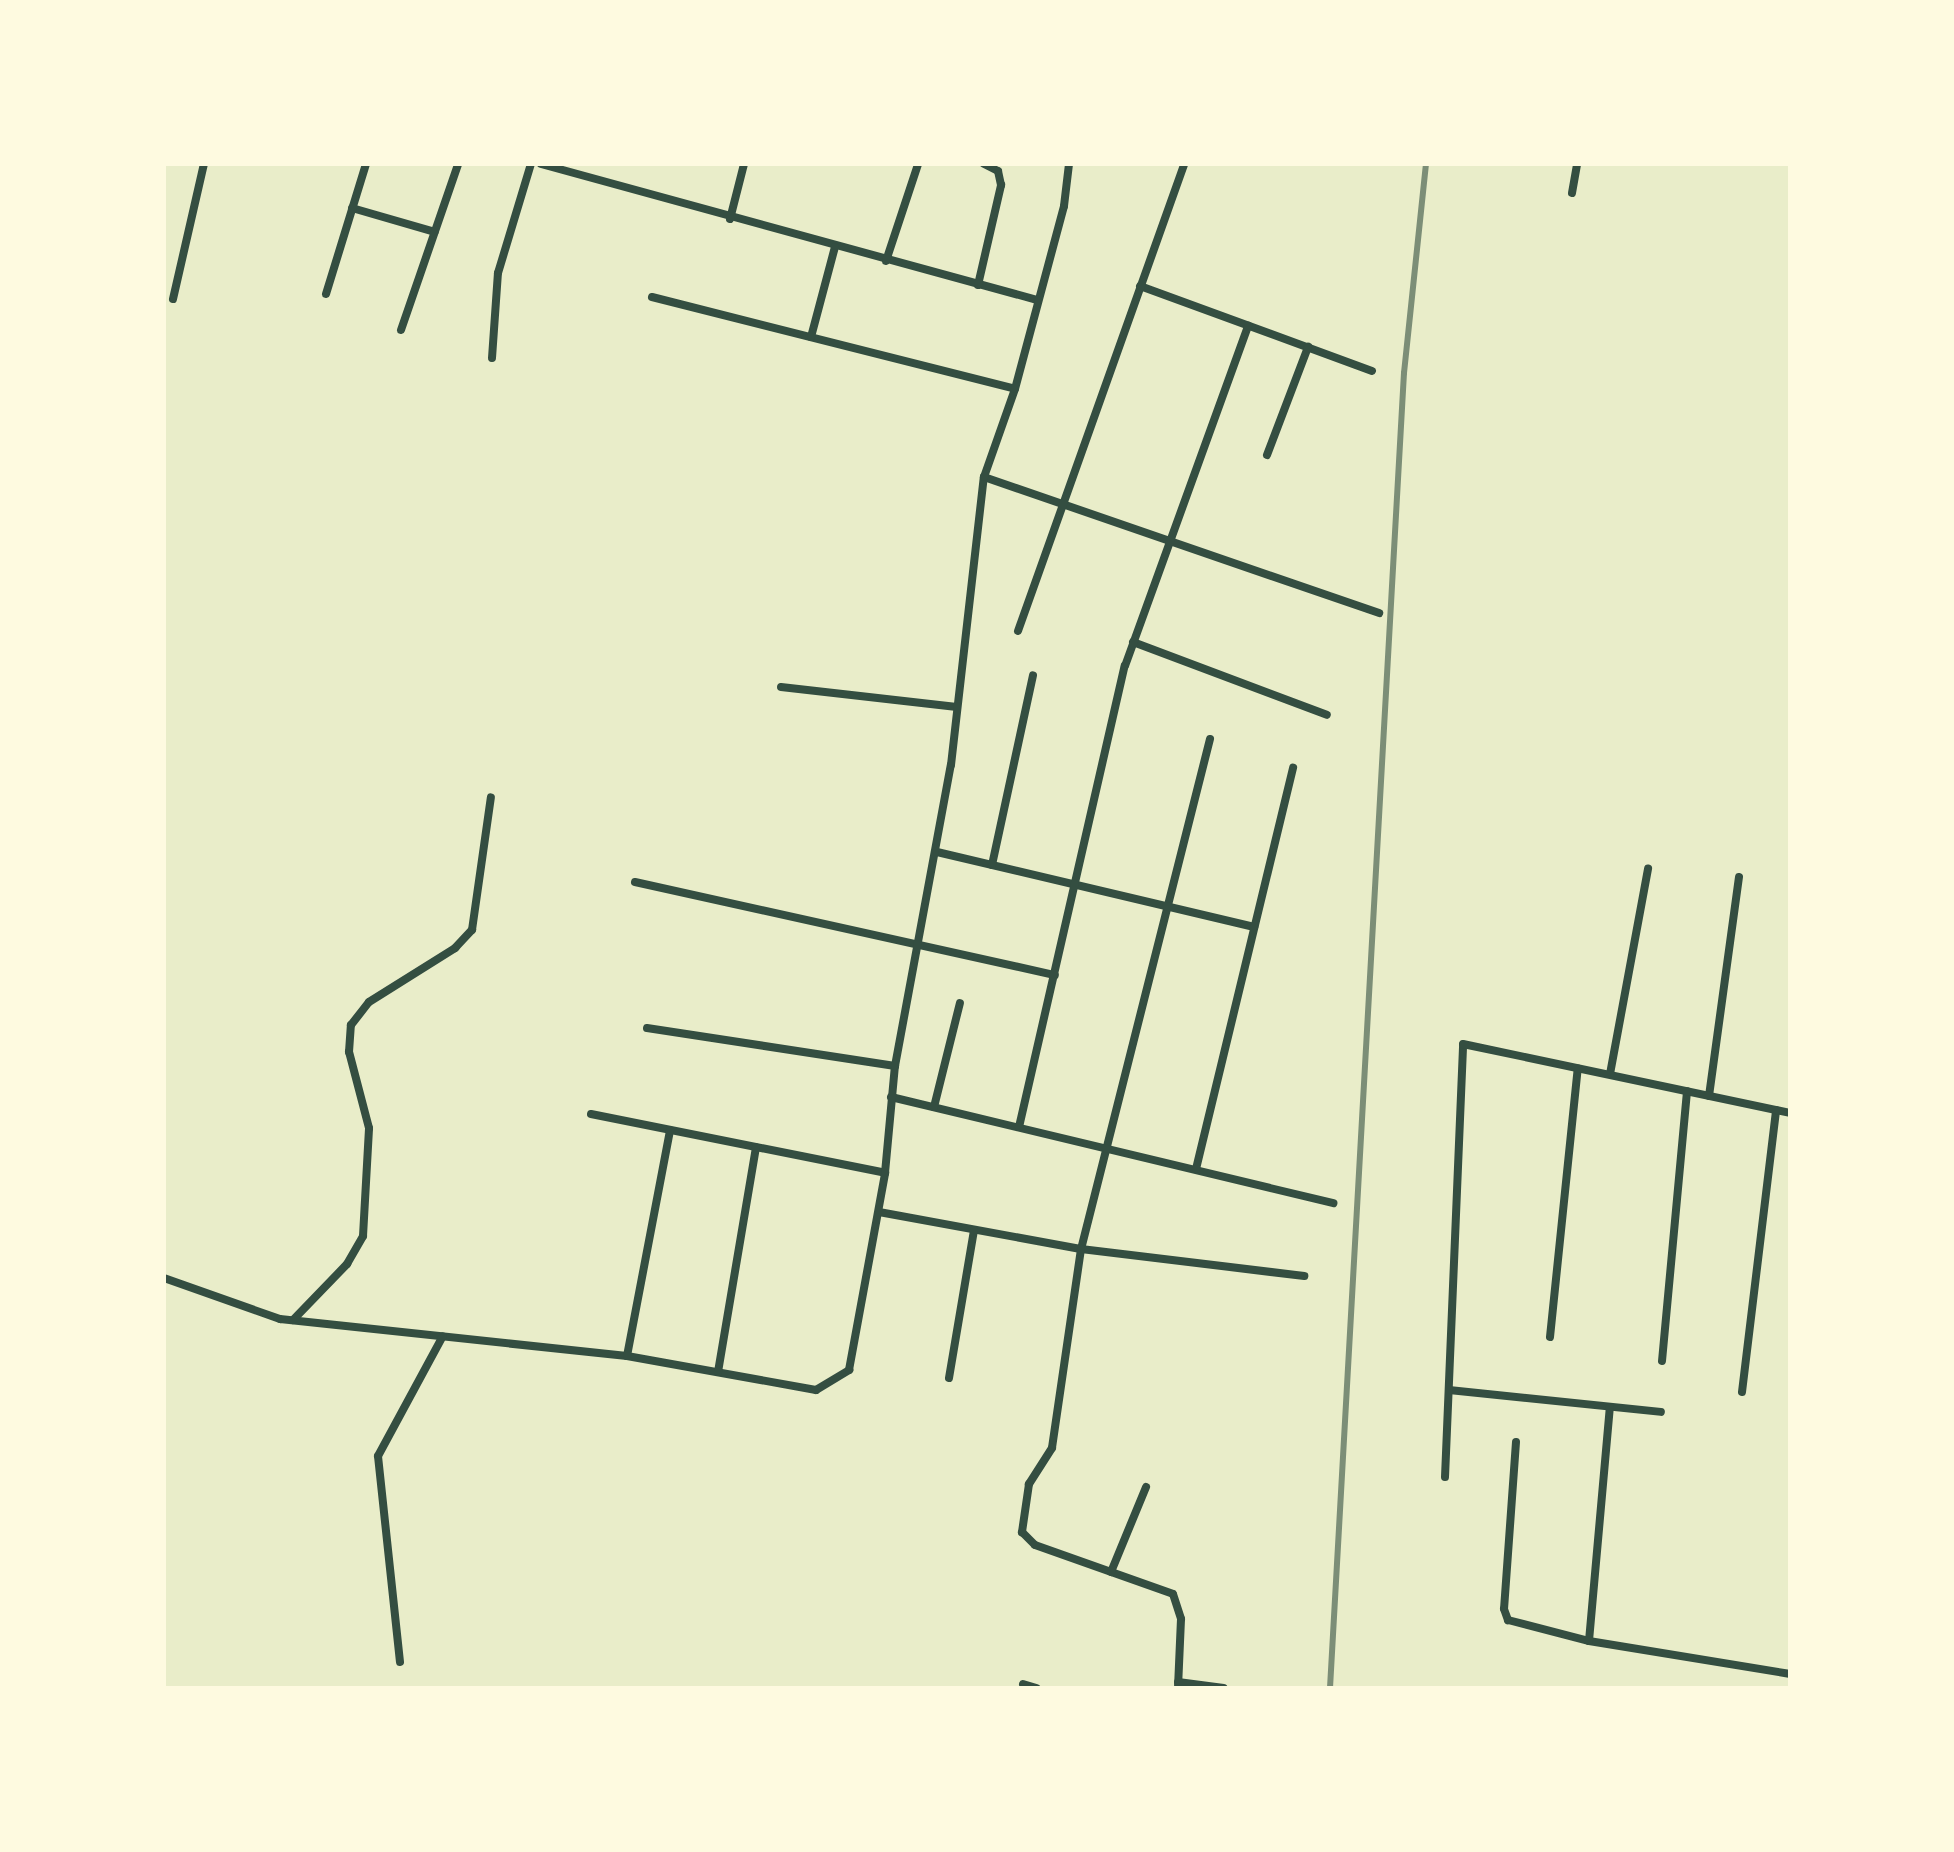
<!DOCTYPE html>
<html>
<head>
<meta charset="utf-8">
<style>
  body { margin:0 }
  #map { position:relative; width:1954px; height:1852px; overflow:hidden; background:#e9edc9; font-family:"DM Sans",sans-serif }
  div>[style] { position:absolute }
  .minor>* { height:8px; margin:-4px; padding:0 4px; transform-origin:4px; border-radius:4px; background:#344e41 }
  .rail>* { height:6px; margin:-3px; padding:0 3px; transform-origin:3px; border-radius:3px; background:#7c8e77 }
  span { translate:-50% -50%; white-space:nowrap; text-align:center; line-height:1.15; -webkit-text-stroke:7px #fefae0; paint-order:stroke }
  .frame { position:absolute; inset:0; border:166px solid #fefae0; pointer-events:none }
</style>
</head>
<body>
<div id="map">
  <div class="minor">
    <div style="left:541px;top:164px;width:514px;rotate:15.33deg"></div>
    <div style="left:1572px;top:193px;width:29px;rotate:-80deg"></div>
    <div style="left:352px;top:208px;width:86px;rotate:16.1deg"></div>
    <div style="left:730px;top:219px;width:57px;rotate:-75.7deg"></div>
    <div style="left:886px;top:261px;width:102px;rotate:-71.7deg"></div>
    <div style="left:978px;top:285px;width:103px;rotate:-77deg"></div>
    <div style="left:1001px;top:185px;width:14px;rotate:-102deg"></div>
    <div style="left:998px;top:171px;width:16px;rotate:-153deg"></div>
    <div style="left:1140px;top:286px;width:247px;rotate:20.1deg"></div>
    <div style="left:326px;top:294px;width:136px;rotate:-72.9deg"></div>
    <div style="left:652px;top:297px;width:374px;rotate:14.2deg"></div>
    <div style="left:173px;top:299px;width:139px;rotate:-77.1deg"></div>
    <div style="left:401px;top:330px;width:176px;rotate:-71deg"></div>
    <div style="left:811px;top:337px;width:93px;rotate:-75.1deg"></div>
    <div style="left:492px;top:358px;width:85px;rotate:-86deg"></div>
    <div style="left:498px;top:273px;width:114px;rotate:-73.2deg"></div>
    <div style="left:1267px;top:455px;width:116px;rotate:-69.2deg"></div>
    <div style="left:984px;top:477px;width:418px;rotate:19deg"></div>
    <div style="left:1018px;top:631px;width:496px;rotate:-70.4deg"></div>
    <div style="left:1133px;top:642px;width:207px;rotate:20.6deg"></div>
    <div style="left:781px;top:687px;width:177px;rotate:6.5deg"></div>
    <div style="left:1210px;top:739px;width:526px;rotate:104.19deg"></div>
    <div style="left:1081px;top:1249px;width:225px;rotate:6.9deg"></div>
    <div style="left:937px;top:852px;width:326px;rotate:13.3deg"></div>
    <div style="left:992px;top:865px;width:194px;rotate:-77.8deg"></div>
    <div style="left:635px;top:882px;width:430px;rotate:12.5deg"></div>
    <div style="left:647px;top:1028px;width:251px;rotate:8.7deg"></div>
    <div style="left:1610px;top:1074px;width:209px;rotate:-79.5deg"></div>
    <div style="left:1709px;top:1096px;width:221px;rotate:-82.2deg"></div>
    <div style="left:891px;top:1097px;width:455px;rotate:13.5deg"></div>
    <div style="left:934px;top:1107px;width:107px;rotate:-76deg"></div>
    <div style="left:591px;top:1114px;width:300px;rotate:11.3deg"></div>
    <div style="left:1019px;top:1127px;width:473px;rotate:-77.1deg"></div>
    <div style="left:1125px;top:666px;width:362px;rotate:-70.1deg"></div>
    <div style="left:1196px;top:1169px;width:413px;rotate:-76.4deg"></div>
    <div style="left:879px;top:1212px;width:205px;rotate:10.4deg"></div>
    <div style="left:1081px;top:1249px;width:201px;rotate:98.3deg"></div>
    <div style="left:1052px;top:1448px;width:43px;rotate:122.6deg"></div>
    <div style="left:1029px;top:1484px;width:49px;rotate:98.3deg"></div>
    <div style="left:1022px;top:1532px;width:18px;rotate:45deg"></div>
    <div style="left:1035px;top:1545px;width:146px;rotate:19.5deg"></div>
    <div style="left:1173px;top:1594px;width:26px;rotate:72deg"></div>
    <div style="left:1181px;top:1619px;width:69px;rotate:92.5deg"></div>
    <div style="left:164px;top:1278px;width:123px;rotate:19.5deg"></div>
    <div style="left:280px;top:1319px;width:349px;rotate:6.1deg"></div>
    <div style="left:627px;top:1356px;width:192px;rotate:10.2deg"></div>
    <div style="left:816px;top:1390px;width:39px;rotate:-31deg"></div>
    <div style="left:849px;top:1370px;width:200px;rotate:-79.6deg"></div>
    <div style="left:885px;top:1173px;width:107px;rotate:-84.7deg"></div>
    <div style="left:895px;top:1066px;width:306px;rotate:-79.5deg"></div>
    <div style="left:951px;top:765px;width:290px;rotate:-83.5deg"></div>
    <div style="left:984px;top:477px;width:93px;rotate:-70.6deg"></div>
    <div style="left:1015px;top:389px;width:189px;rotate:-75deg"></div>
    <div style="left:1064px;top:206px;width:42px;rotate:-83.2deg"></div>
    <div style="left:293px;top:1320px;width:78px;rotate:-46deg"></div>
    <div style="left:347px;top:1264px;width:32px;rotate:-60deg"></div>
    <div style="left:363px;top:1236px;width:108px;rotate:-86.8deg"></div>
    <div style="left:369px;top:1128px;width:79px;rotate:-104.7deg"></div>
    <div style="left:349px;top:1052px;width:27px;rotate:-86deg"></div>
    <div style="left:351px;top:1025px;width:29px;rotate:-52deg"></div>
    <div style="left:369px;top:1002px;width:102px;rotate:-32.1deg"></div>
    <div style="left:455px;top:948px;width:25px;rotate:-47deg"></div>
    <div style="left:472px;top:930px;width:134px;rotate:-81.9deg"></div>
    <div style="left:1550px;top:1337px;width:270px;rotate:-84.1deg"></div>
    <div style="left:627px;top:1356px;width:230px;rotate:-79.2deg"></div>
    <div style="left:1662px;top:1361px;width:271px;rotate:-84.7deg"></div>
    <div style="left:718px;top:1372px;width:228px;rotate:-80.4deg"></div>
    <div style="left:949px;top:1378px;width:150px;rotate:-80.4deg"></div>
    <div style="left:1449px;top:1390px;width:213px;rotate:5.9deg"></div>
    <div style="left:1742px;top:1392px;width:284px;rotate:-83.1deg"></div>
    <div style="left:1516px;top:1442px;width:167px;rotate:94.1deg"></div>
    <div style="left:1504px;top:1609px;width:12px;rotate:70deg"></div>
    <div style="left:1508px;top:1620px;width:84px;rotate:14.5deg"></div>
    <div style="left:1589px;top:1641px;width:204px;rotate:9.3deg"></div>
    <div style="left:1445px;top:1477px;width:433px;rotate:-87.6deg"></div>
    <div style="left:1463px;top:1044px;width:334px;rotate:11.9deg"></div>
    <div style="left:1111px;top:1572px;width:92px;rotate:-67.6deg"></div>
    <div style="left:1589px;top:1641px;width:235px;rotate:-84.9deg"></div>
    <div style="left:400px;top:1662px;width:207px;rotate:-96.1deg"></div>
    <div style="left:378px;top:1456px;width:136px;rotate:-61.6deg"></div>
    <div style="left:1178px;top:1682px;width:46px;rotate:7.4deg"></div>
    <div style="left:1023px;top:1684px;width:14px;rotate:17deg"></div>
  </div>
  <div class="rail">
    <div style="left:1330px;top:1688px;width:1317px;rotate:-86.78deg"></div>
    <div style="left:1404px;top:373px;width:210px;rotate:-84deg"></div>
  </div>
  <div class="frame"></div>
</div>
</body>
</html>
